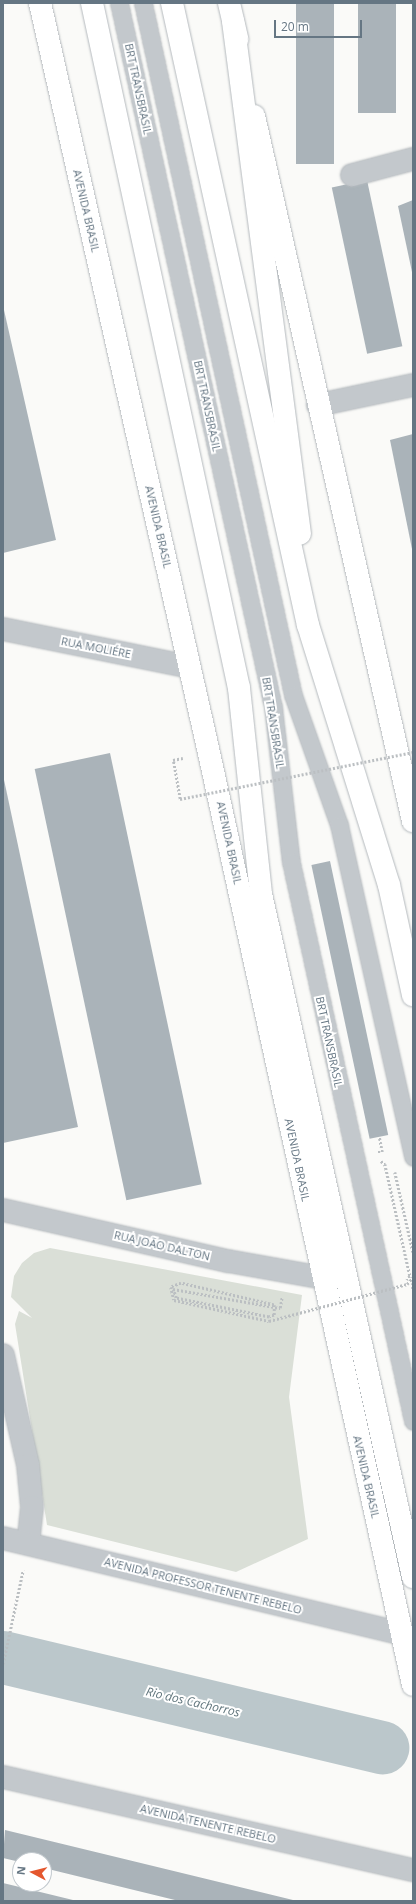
<!DOCTYPE html>
<html>
<head>
<meta charset="utf-8">
<style>
  body { margin:0 }
  #map { position:relative; width:416px; height:1904px; overflow:hidden; background:#fafaf8; font-family:"Open Sans",sans-serif }
  div>[style] { position:absolute }
  .green>* { inset:0; background:#dadfd7 }
  .river>* { height:53px; margin:-26.5px; padding:0 26.5px; transform-origin:26.5px; border-radius:26.5px; background:#bbc7cb }
  .building>* { inset:0; background:#aab3b9; transform-origin:0 0 }
  .path>* { height:2.5px; margin-top:-1.25px; transform-origin:0; background:repeating-linear-gradient(90deg,#bbbfc2 0 2px,transparent 0 4px) }
  .roads { filter:drop-shadow(0 0 1px #b4b9bd) drop-shadow(0 0 1px #b4b9bd) }
  .service>* { height:17px; margin:-8.5px; padding:0 8.5px; transform-origin:8.5px; border-radius:8.5px; background:#c3c8cc }
  .minor>* { height:22px; margin:-11px; padding:0 11px; transform-origin:11px; border-radius:11px; background:#c3c8cc }
  .tertiary>* { height:22px; margin:-11px; padding:0 11px; transform-origin:11px; border-radius:11px; background:#c3c8cc }
  .trunk>* { height:22px; margin:-11px; padding:0 11px; transform-origin:11px; border-radius:11px; background:#fff }
  .motorway>* { height:22px; margin:-11px; padding:0 11px; transform-origin:11px; border-radius:11px; background:#fff }
  .path-bridge>* { height:2.5px; margin-top:-1.25px; transform-origin:0; background:repeating-linear-gradient(90deg,#bbbfc2 0 2px,transparent 0 4px) }
  span { translate:-50% -50%; white-space:nowrap; text-align:center; line-height:1.15; -webkit-text-stroke:4px #fff; paint-order:stroke }
  .street-label { font-size:11px; color:#657683 }
  .water-label { font-size:12px; color:#60757c; font-style:italic }
  .frame { position:absolute; inset:0; border:4px solid #657683; pointer-events:none }
  .north { position:absolute; left:12px; top:1852px; width:40px; height:40px; box-sizing:border-box; background:#fff; border:1px solid #c1c8cd; border-radius:50%; rotate:277deg; font-size:11px; font-weight:700; line-height:16px; text-align:center; color:#657683 }
  .north::after { content:''; display:block; margin:auto; width:14px; height:18px; background:#e4572e; clip-path:polygon(50% 0,100% 100%,50% 72%,0 100%) }
  .scale { position:absolute; left:274px; top:20px; width:88px; height:18px; box-sizing:border-box; border:2px solid #657683; border-top:0; padding-left:5px; font-size:12px; line-height:14px; white-space:nowrap; color:#657683; -webkit-text-stroke:3px #fff; paint-order:stroke }
</style>
</head>
<body>
<div id="map">
  <div class="green">
    <div style="clip-path:polygon(50px 1248px,302px 1295px,289px 1397px,308px 1539px,236px 1572px,47px 1525px,15px 1324px,19px 1311px,32px 1318px,11px 1297px,14px 1276px,22px 1263px,34px 1253px)"></div>
  </div>
  <div class="river">
    <div style="left:3px;top:1657px;width:390px;rotate:13.4deg"></div>
  </div>
  <div class="building">
    <div style="left:296px;top:3px;width:38px;height:161px"></div>
    <div style="left:358px;top:3px;width:38px;height:110px"></div>
    <div style="left:367px;top:180px;width:170px;height:36px;rotate:78deg"></div>
    <div style="clip-path:polygon(413px 200px,413px 272px,412px 272px,398px 206px)"></div>
    <div style="clip-path:polygon(4px 310px,56px 540px,3px 553px,3px 311px)"></div>
    <div style="clip-path:polygon(413px 434px,413px 549px,412px 549px,390px 440px)"></div>
    <div style="left:110px;top:753px;width:441px;height:77px;rotate:78deg"></div>
    <div style="clip-path:polygon(3px 775px,78px 1127px,3px 1143px)"></div>
    <div style="left:330px;top:861px;width:280px;height:19px;rotate:78deg"></div>
    <div style="clip-path:polygon(5px 1830px,293px 1900px,293px 1901px,179px 1901px,44px 1868px,44px 1860px,20px 1862px,3px 1858px)"></div>
    <div style="clip-path:polygon(3px 1883px,73px 1900px,73px 1901px,3px 1901px)"></div>
  </div>
  <div class="path">
    <div style="left:180px;top:799px;width:40px;rotate:-100deg"></div>
    <div style="left:173px;top:760px;width:10px;rotate:-11deg"></div>
    <div style="left:378px;top:1152px;width:4px"></div>
    <div style="left:382px;top:1152px;width:15px;rotate:-101deg"></div>
    <div style="left:381px;top:1161px;width:5px;rotate:37deg"></div>
    <div style="left:385px;top:1164px;width:115px;rotate:77.4deg"></div>
    <div style="left:410px;top:1276px;width:5px;rotate:127deg"></div>
    <div style="left:395px;top:1172px;width:82px;rotate:77.3deg"></div>
    <div style="left:413px;top:1283px;width:6px;rotate:90deg"></div>
    <div style="left:274px;top:1315px;width:5px;rotate:158deg"></div>
    <div style="left:269px;top:1317px;width:95px;rotate:-168.5deg"></div>
    <div style="left:176px;top:1298px;width:9px;rotate:-108deg"></div>
    <div style="left:173px;top:1289px;width:109px;rotate:10.1deg"></div>
    <div style="left:280px;top:1308px;width:11px;rotate:-80deg"></div>
    <div style="left:3px;top:1664px;width:96px;rotate:-78deg"></div>
  </div>
  <div class="roads">
    <div class="service">
      <div style="left:119px;top:3px;width:721px;rotate:77.66deg"></div>
      <div style="left:273px;top:707px;width:156px;rotate:83.4deg"></div>
      <div style="left:291px;top:862px;width:572px;rotate:77.69deg"></div>
      <div style="left:143px;top:3px;width:708px;rotate:77.77deg"></div>
      <div style="left:293px;top:695px;width:138px;rotate:70.5deg"></div>
      <div style="left:339px;top:825px;width:340px;rotate:77.4deg"></div>
    </div>
    <div class="minor">
      <div style="left:352px;top:175px;width:63px;rotate:-14.7deg"></div>
      <div style="left:3px;top:629px;width:190px;rotate:11.5deg"></div>
      <div style="left:3px;top:1210px;width:231px;rotate:12.8deg"></div>
      <div style="left:228px;top:1261px;width:97px;rotate:10.1deg"></div>
      <div style="left:3px;top:1355px;width:113px;rotate:77.2deg"></div>
      <div style="left:28px;top:1465px;width:42px;rotate:84.6deg"></div>
      <div style="left:32px;top:1507px;width:37px;rotate:96deg"></div>
      <div style="left:3px;top:1538px;width:410px;rotate:13.5deg"></div>
      <div style="left:3px;top:1777px;width:420px;rotate:12.8deg"></div>
    </div>
    <div class="tertiary">
      <div style="left:318px;top:405px;width:97px;rotate:-11.9deg"></div>
    </div>
    <div class="trunk">
      <div style="left:40px;top:3px;width:769px;rotate:77.3deg"></div>
      <div style="left:209px;top:753px;width:954px;rotate:77.65deg"></div>
      <div style="left:229px;top:3px;width:37px;rotate:77deg"></div>
      <div style="left:254px;top:116px;width:723px;rotate:77.29deg"></div>
    </div>
    <div class="motorway">
      <div style="left:92px;top:3px;width:701px;rotate:77.89deg"></div>
      <div style="left:239px;top:688px;width:207px;rotate:83.9deg"></div>
      <div style="left:261px;top:894px;width:700px;rotate:77.45deg"></div>
      <div style="left:172px;top:3px;width:637px;rotate:77.67deg"></div>
      <div style="left:308px;top:625px;width:272px;rotate:72.7deg"></div>
      <div style="left:389px;top:885px;width:113px;rotate:77.7deg"></div>
      <div style="left:233px;top:21px;width:517px;rotate:82.56deg"></div>
    </div>
  </div>
  <div class="path-bridge">
    <div style="left:180px;top:799px;width:238px;rotate:-11.4deg"></div>
    <div style="left:274px;top:1315px;width:10px;rotate:-90deg"></div>
    <div style="left:274px;top:1305px;width:96px;rotate:-166.7deg"></div>
    <div style="left:181px;top:1283px;width:11px;rotate:158deg"></div>
    <div style="left:171px;top:1287px;width:13px;rotate:77deg"></div>
    <div style="left:174px;top:1300px;width:97px;rotate:12.5deg"></div>
    <div style="left:269px;top:1321px;width:143px;rotate:-15deg"></div>
    <div style="left:407px;top:1284px;width:9px;rotate:-49deg"></div>
  </div>
  <div class="street-label">
    <span style="left:138px;top:89px;rotate:78deg">BRT TRANSBRASIL</span>
    <span style="left:86px;top:211px;rotate:77deg">AVENIDA BRASIL</span>
    <span style="left:207px;top:406px;rotate:78deg">BRT TRANSBRASIL</span>
    <span style="left:158px;top:527px;rotate:77deg">AVENIDA BRASIL</span>
    <span style="left:96px;top:648px;rotate:11deg">RUA MOLIÉRE</span>
    <span style="left:273px;top:723px;rotate:81deg">BRT TRANSBRASIL</span>
    <span style="left:229px;top:843px;rotate:78deg">AVENIDA BRASIL</span>
    <span style="left:329px;top:1042px;rotate:78deg">BRT TRANSBRASIL</span>
    <span style="left:297px;top:1160px;rotate:78deg">AVENIDA BRASIL</span>
    <span style="left:162px;top:1246px;rotate:13deg">RUA JOÃO DALTON</span>
    <span style="left:366px;top:1477px;rotate:77deg">AVENIDA BRASIL</span>
    <span style="left:203px;top:1586px;rotate:14deg">AVENIDA PROFESSOR TENENTE REBELO</span>
    <span style="left:208px;top:1824px;rotate:13deg">AVENIDA TENENTE REBELO</span>
  </div>
  <div class="water-label">
    <span style="left:193px;top:1702px;rotate:13deg">Rio dos Cachorros</span>
  </div>
  <div class="frame"></div>
  <div class="north">N</div>
  <div class="scale">20 m</div>
</div>
</body>
</html>
